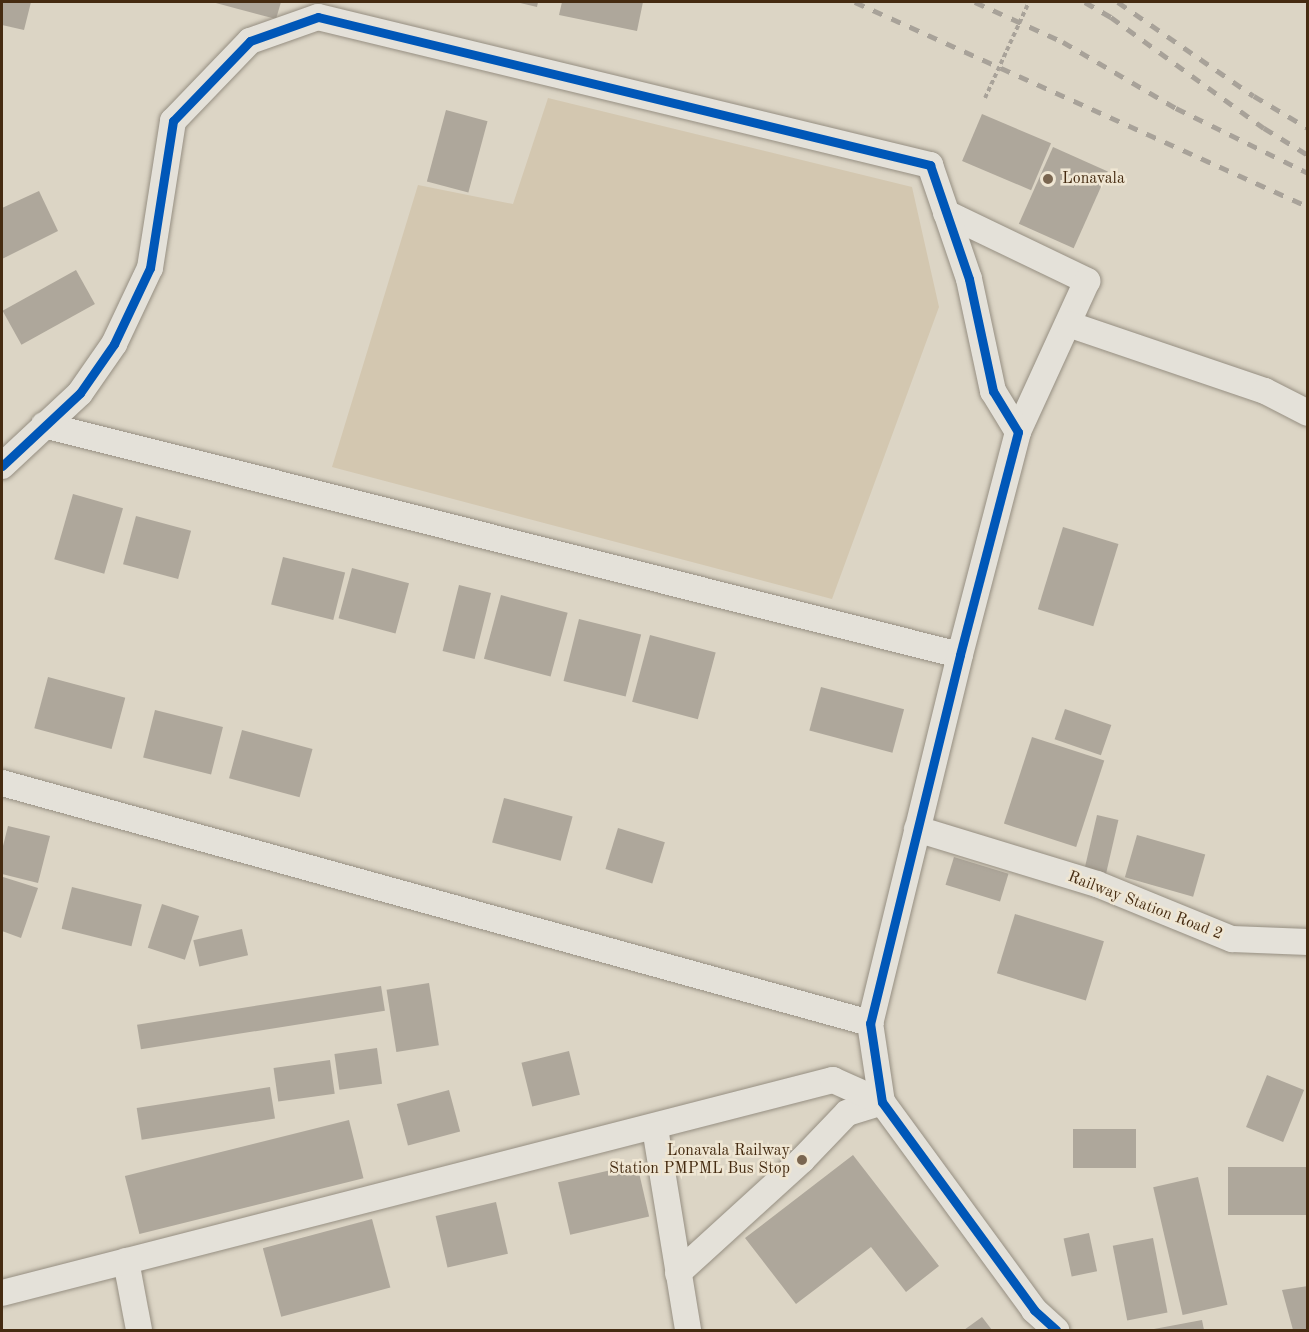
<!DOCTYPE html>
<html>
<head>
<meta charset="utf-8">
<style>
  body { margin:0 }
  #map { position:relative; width:1309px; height:1332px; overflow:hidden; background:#dcd5c5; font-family:"Old Standard TT",serif }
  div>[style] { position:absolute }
  .green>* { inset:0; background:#d3c7b0 }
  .building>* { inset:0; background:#aea79b; transform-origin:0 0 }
  .roads { filter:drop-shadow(0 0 2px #968f82) drop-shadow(0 0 2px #968f82) }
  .street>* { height:26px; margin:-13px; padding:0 13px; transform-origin:13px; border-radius:13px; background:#e4e1d9 }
  .rail>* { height:4.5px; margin-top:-2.25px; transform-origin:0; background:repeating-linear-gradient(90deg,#a8a299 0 10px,transparent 0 20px) }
  .path-bridge>* { height:4px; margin-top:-2px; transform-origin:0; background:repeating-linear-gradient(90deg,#a8a299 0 4.5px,transparent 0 7.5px) }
  .cycleway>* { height:9px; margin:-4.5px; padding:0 4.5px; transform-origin:4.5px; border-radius:4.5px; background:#0057b8 }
  .dots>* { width:16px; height:16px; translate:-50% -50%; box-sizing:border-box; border:3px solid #efe6d3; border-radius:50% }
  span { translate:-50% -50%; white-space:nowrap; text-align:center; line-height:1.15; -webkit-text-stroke:5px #efe6d3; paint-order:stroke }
  .poi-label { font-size:16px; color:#452b11 }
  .left { translate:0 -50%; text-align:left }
  .right { translate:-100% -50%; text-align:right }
  .street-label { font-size:16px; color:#452b11 }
  .frame { position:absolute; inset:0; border:3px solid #452b11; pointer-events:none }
</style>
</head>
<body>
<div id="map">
  <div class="green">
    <div style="clip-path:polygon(548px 98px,912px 187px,939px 307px,832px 599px,332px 467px,418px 185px,513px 204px)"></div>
  </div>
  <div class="building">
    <div style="clip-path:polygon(2px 2px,31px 2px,24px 30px,2px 25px)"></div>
    <div style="clip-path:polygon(212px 2px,281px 2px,276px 19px)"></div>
    <div style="clip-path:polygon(516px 2px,538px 2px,537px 7px)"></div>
    <div style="clip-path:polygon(562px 2px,643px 2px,637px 31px,559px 15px)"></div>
    <div style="left:446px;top:110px;width:43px;height:74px;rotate:15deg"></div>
    <div style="left:982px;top:114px;width:75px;height:51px;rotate:23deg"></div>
    <div style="left:1053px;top:147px;width:60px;height:84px;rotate:24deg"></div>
    <div style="clip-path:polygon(39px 191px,58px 231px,2px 259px,2px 208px)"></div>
    <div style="left:76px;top:270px;width:39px;height:84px;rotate:61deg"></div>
    <div style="left:73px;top:494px;width:52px;height:68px;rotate:16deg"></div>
    <div style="left:136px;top:516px;width:57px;height:50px;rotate:15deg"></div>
    <div style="left:1063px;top:527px;width:58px;height:86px;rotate:17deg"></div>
    <div style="left:283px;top:557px;width:64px;height:49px;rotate:14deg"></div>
    <div style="left:352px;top:568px;width:59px;height:52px;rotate:15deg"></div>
    <div style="left:459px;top:585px;width:33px;height:68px;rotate:14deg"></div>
    <div style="left:501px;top:595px;width:69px;height:66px;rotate:15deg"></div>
    <div style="left:579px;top:619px;width:64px;height:64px;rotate:14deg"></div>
    <div style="left:650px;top:635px;width:68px;height:69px;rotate:15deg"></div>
    <div style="left:48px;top:677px;width:80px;height:53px;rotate:15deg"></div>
    <div style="left:821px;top:687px;width:86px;height:45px;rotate:15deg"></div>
    <div style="left:1065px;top:709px;width:49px;height:32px;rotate:19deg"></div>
    <div style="left:155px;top:710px;width:70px;height:49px;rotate:14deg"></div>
    <div style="left:242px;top:730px;width:73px;height:50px;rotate:15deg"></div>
    <div style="left:1032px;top:737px;width:76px;height:91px;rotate:18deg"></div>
    <div style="left:504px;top:798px;width:71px;height:46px;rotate:15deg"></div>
    <div style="left:1097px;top:815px;width:22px;height:57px;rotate:13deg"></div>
    <div style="clip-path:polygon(8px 826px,50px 836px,38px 883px,2px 874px,2px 850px)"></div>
    <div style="left:618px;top:828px;width:49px;height:43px;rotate:17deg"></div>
    <div style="left:1137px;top:835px;width:71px;height:44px;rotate:16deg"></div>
    <div style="left:954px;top:857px;width:57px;height:29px;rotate:17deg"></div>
    <div style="clip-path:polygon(3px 877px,38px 888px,21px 938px,2px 931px)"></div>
    <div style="left:72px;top:887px;width:72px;height:43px;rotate:14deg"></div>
    <div style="left:162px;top:904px;width:39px;height:46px;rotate:18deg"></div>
    <div style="left:1015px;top:914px;width:93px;height:62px;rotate:17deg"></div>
    <div style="left:242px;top:929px;width:27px;height:50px;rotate:77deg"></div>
    <div style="left:429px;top:983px;width:63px;height:43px;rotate:81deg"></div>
    <div style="left:381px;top:986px;width:25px;height:247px;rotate:81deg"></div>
    <div style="left:377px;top:1048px;width:36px;height:43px;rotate:82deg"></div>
    <div style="left:569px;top:1051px;width:45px;height:49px;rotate:76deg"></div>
    <div style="left:330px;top:1060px;width:34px;height:57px;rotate:82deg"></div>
    <div style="left:1267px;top:1075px;width:40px;height:56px;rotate:22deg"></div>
    <div style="left:270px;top:1087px;width:32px;height:135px;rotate:81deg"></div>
    <div style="left:449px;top:1090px;width:43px;height:54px;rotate:75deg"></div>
    <div style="left:349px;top:1120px;width:60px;height:231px;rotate:76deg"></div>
    <div style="left:1136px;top:1129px;width:39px;height:63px;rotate:90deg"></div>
    <div style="clip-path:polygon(853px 1155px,939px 1266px,906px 1292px,871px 1247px,796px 1304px,745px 1238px)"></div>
    <div style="left:637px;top:1164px;width:54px;height:81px;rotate:77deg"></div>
    <div style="left:1308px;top:1167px;width:48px;height:80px;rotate:90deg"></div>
    <div style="left:1198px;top:1177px;width:131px;height:46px;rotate:77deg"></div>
    <div style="left:496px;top:1202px;width:53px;height:62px;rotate:77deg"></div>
    <div style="left:372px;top:1219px;width:71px;height:113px;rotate:75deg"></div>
    <div style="left:1089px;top:1233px;width:39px;height:26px;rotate:78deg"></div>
    <div style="left:1153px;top:1238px;width:76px;height:41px;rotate:79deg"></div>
    <div style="clip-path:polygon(1308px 1286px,1308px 1330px,1293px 1330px,1282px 1290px)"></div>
    <div style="clip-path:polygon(982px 1317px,992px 1330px,964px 1330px)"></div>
    <div style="clip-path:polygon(1202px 1320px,1204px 1330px,1155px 1330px,1154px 1329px)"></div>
  </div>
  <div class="roads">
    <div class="street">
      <div style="left:946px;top:213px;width:157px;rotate:25.7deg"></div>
      <div style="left:1087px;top:281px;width:166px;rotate:114.6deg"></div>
      <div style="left:1068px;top:324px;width:208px;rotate:18.8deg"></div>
      <div style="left:1265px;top:391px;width:48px;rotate:27.1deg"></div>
      <div style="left:44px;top:425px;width:944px;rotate:14.1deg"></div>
      <div style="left:2px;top:466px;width:107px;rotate:-43.1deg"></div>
      <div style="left:80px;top:393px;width:60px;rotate:-55.2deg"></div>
      <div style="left:114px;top:344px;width:84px;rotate:-64.7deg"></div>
      <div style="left:150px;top:268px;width:149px;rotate:-81.1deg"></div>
      <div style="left:173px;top:121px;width:111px;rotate:-46.1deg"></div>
      <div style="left:250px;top:41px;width:72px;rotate:-19.4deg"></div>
      <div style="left:318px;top:17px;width:630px;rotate:13.59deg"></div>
      <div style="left:930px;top:165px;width:120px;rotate:71.1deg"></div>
      <div style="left:969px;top:279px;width:115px;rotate:77.9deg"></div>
      <div style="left:993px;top:391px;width:48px;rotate:58.6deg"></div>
      <div style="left:1018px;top:432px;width:230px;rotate:104.6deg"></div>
      <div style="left:960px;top:655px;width:379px;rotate:103.7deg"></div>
      <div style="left:870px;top:1023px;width:80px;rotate:81.4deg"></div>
      <div style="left:882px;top:1102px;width:258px;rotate:53.8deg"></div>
      <div style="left:1034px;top:1310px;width:30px;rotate:42deg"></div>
      <div style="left:2px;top:783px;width:901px;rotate:15.46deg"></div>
      <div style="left:917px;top:829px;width:188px;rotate:17deg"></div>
      <div style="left:1097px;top:884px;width:146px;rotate:22.2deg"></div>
      <div style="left:1232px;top:939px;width:76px;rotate:2.3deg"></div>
      <div style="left:655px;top:1128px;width:205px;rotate:80.7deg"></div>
      <div style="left:126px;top:1261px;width:70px;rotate:79.3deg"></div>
      <div style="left:678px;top:1273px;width:168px;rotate:-42.3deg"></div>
      <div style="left:802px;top:1160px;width:65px;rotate:-46.2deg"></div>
      <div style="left:847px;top:1113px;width:37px;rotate:-17deg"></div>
      <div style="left:2px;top:1293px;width:858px;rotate:-14.38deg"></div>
      <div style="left:833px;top:1080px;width:54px;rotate:24.2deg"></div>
    </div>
  </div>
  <div class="rail">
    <div style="left:855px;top:2px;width:497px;rotate:24.3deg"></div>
    <div style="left:975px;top:2px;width:97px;rotate:24.4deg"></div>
    <div style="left:1063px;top:42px;width:131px;rotate:30.3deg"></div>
    <div style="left:1176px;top:108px;width:147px;rotate:26.2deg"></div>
    <div style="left:1085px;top:2px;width:30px;rotate:30deg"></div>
    <div style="left:1111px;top:17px;width:189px;rotate:36deg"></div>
    <div style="left:1264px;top:128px;width:52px;rotate:31.5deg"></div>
    <div style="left:1118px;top:2px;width:165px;rotate:34.7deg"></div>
    <div style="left:1254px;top:96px;width:63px;rotate:30.7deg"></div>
  </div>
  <div class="path-bridge">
    <div style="left:985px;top:98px;width:106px;rotate:-65.4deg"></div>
  </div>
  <div class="cycleway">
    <div style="left:2px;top:466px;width:107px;rotate:-43.1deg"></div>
    <div style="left:80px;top:393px;width:60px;rotate:-55.2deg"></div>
    <div style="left:114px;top:344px;width:84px;rotate:-64.7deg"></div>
    <div style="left:150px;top:268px;width:149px;rotate:-81.1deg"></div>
    <div style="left:173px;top:121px;width:111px;rotate:-46.1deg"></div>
    <div style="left:250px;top:41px;width:72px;rotate:-19.4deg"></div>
    <div style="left:318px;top:17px;width:630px;rotate:13.59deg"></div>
    <div style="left:930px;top:165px;width:120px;rotate:71.1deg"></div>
    <div style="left:969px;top:279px;width:115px;rotate:77.9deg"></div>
    <div style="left:993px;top:391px;width:48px;rotate:58.6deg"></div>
    <div style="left:1018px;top:432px;width:230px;rotate:104.6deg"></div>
    <div style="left:960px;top:655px;width:379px;rotate:103.7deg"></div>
    <div style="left:870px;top:1023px;width:80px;rotate:81.4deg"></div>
    <div style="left:882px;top:1102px;width:258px;rotate:53.8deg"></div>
    <div style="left:1034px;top:1310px;width:30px;rotate:42deg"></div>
  </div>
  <div class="dots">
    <div style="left:1048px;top:179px;background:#7a6650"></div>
    <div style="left:802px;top:1160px;background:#7a6650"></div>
  </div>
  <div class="poi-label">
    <span class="left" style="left:1062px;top:179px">Lonavala</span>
    <span class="right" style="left:790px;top:1160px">Lonavala Railway<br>Station PMPML Bus Stop</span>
  </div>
  <div class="street-label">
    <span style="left:1145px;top:906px;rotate:21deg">Railway Station Road 2</span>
  </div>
  <div class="frame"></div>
</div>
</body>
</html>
